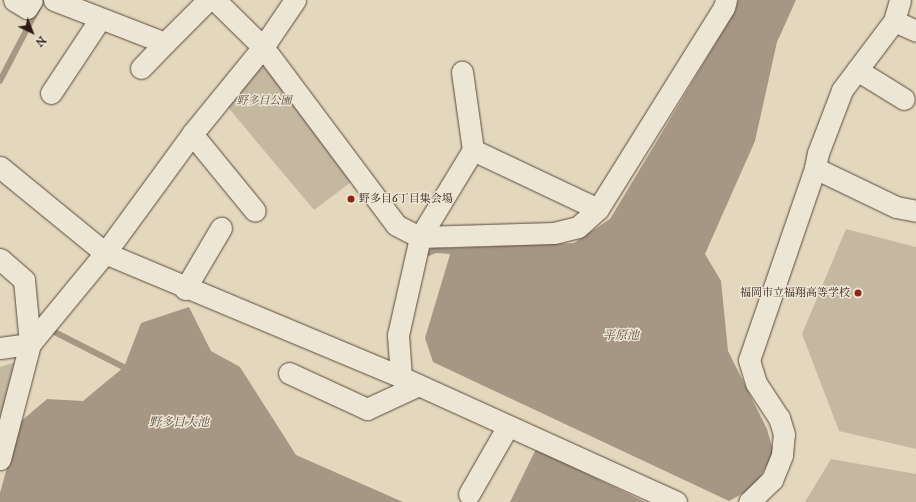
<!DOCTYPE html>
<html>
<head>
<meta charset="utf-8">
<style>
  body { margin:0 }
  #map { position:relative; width:916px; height:502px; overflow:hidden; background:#e3d8bd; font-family:"IM FELL Great Primer","Noto Serif JP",serif }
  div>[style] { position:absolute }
  .green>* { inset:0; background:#c4b8a0 }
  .water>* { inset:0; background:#a59783 }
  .stream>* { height:5.5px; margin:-2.75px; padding:0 2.75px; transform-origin:2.75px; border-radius:2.75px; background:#a59783 }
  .roads { filter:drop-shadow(0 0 1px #5a493d) drop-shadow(0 0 1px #5a493d) }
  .minor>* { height:21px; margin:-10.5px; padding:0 10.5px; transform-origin:10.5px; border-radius:10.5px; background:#ede6d4 }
  .dots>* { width:11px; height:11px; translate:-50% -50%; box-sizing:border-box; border:2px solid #ede6d4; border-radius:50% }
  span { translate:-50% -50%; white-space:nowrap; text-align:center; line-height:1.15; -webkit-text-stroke:3px #ede6d4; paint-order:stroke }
  .park-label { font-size:11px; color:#5a493d; font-style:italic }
  .poi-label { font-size:11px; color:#2d1912 }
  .left { translate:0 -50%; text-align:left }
  .right { translate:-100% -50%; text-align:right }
  .water-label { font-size:12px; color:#5d4b3f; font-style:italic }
  .north { position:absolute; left:12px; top:12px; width:40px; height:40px; -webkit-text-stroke:3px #ede6d4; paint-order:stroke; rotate:137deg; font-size:11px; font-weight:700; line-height:16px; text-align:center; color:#2d1912 }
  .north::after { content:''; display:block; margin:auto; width:14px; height:18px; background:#2d1912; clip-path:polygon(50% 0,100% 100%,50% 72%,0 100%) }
</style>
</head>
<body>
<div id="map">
  <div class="green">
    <div style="clip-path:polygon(263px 47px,359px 176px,314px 210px,221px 99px)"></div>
    <div style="clip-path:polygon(846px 229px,916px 247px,916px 449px,839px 431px,802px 334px)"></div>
    <div style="clip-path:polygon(26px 359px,0 459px,0 367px)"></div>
    <div style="clip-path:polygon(831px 459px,916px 474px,916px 502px,805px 502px)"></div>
  </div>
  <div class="water">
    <div style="clip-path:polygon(738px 0,796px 0,777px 42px,755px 141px,705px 254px,721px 281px,728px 351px,767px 429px,774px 454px,753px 488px,729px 501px,433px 362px,425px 338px,452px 248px,574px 243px,610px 219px,735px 11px)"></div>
    <div style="clip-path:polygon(189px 307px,211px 351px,240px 367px,296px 455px,403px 502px,0 502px,0 493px,19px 423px,47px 399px,83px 401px,124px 367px,141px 323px)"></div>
    <div style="clip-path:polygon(536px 449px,645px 502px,510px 502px)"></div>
  </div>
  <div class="stream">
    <div style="left:0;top:81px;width:85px;rotate:-62.5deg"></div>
    <div style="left:423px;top:255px;width:14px;rotate:-21deg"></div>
    <div style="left:436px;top:250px;width:15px;rotate:4deg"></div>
    <div style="left:49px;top:329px;width:84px;rotate:26.9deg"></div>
  </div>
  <div class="roads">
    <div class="minor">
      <div style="left:14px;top:0;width:15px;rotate:32deg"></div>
      <div style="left:27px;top:8px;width:9px;rotate:-58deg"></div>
      <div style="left:54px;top:0;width:119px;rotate:21.2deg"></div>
      <div style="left:165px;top:43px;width:61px;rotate:-45deg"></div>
      <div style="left:215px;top:0;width:67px;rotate:44.4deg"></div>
      <div style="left:263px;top:47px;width:222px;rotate:53.2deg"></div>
      <div style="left:396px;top:225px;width:27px;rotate:27deg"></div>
      <div style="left:420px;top:237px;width:134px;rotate:-1.7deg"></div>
      <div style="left:554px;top:233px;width:25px;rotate:-14deg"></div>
      <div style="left:578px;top:227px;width:27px;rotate:-42deg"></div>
      <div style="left:598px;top:209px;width:238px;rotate:-58deg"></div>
      <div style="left:724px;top:7px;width:7px;rotate:-74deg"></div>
      <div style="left:894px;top:21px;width:24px;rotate:24deg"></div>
      <div style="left:141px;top:68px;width:35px;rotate:-46deg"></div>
      <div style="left:857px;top:70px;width:55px;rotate:31.7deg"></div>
      <div style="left:51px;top:93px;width:89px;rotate:-56.5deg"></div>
      <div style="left:192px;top:134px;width:99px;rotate:50.7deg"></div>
      <div style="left:473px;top:150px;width:138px;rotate:25.3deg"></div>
      <div style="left:0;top:167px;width:136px;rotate:39.3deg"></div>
      <div style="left:105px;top:253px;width:321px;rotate:22.7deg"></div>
      <div style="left:401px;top:377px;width:302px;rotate:24.4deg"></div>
      <div style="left:815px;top:168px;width:15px;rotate:-79deg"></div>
      <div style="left:818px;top:153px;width:67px;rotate:-69.1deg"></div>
      <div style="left:842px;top:90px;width:86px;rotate:-53deg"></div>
      <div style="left:894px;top:21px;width:22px;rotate:-74deg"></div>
      <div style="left:0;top:259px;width:32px;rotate:41deg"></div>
      <div style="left:24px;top:280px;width:64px;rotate:84.6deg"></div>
      <div style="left:30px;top:344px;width:119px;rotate:104.6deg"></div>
      <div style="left:185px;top:289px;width:71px;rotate:-59.5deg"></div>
      <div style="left:0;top:348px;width:30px;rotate:-8deg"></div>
      <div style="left:30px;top:344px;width:118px;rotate:-50.5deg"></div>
      <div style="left:105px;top:253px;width:147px;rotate:-53.8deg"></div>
      <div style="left:192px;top:134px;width:112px;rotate:-50.8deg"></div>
      <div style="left:263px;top:47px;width:57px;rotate:-55.8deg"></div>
      <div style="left:289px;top:373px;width:86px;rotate:24.8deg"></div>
      <div style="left:367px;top:409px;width:57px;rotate:-24.8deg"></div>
      <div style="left:401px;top:377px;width:42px;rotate:-94.1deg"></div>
      <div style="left:398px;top:335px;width:100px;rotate:-77.3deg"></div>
      <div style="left:420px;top:237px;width:102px;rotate:-58.7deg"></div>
      <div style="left:473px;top:150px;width:79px;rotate:-98deg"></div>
      <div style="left:469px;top:494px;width:78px;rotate:-60.2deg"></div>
      <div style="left:749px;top:502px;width:32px;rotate:-44deg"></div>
      <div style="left:772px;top:480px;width:27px;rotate:-68deg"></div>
      <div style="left:782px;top:455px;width:21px;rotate:-85deg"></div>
      <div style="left:784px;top:434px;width:17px;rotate:-107deg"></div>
      <div style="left:779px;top:418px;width:42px;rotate:-123.3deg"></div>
      <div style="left:756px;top:383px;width:24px;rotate:-107deg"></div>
      <div style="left:749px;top:360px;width:203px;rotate:-71deg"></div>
      <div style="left:815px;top:168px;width:90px;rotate:25.7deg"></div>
      <div style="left:896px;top:207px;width:20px;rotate:11deg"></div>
    </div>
  </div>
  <div class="dots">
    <div style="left:351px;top:199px;background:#8f2418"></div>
    <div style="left:858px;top:293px;background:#8f2418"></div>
  </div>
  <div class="park-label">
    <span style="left:264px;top:101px">野多目公園</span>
  </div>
  <div class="poi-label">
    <span class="left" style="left:359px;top:199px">野多目6丁目集会場</span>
    <span class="right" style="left:850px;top:293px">福岡市立福翔高等学校</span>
  </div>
  <div class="water-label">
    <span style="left:621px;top:336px">平原池</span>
    <span style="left:179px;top:423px">野多目大池</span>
  </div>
  <div class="north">N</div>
</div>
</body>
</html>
